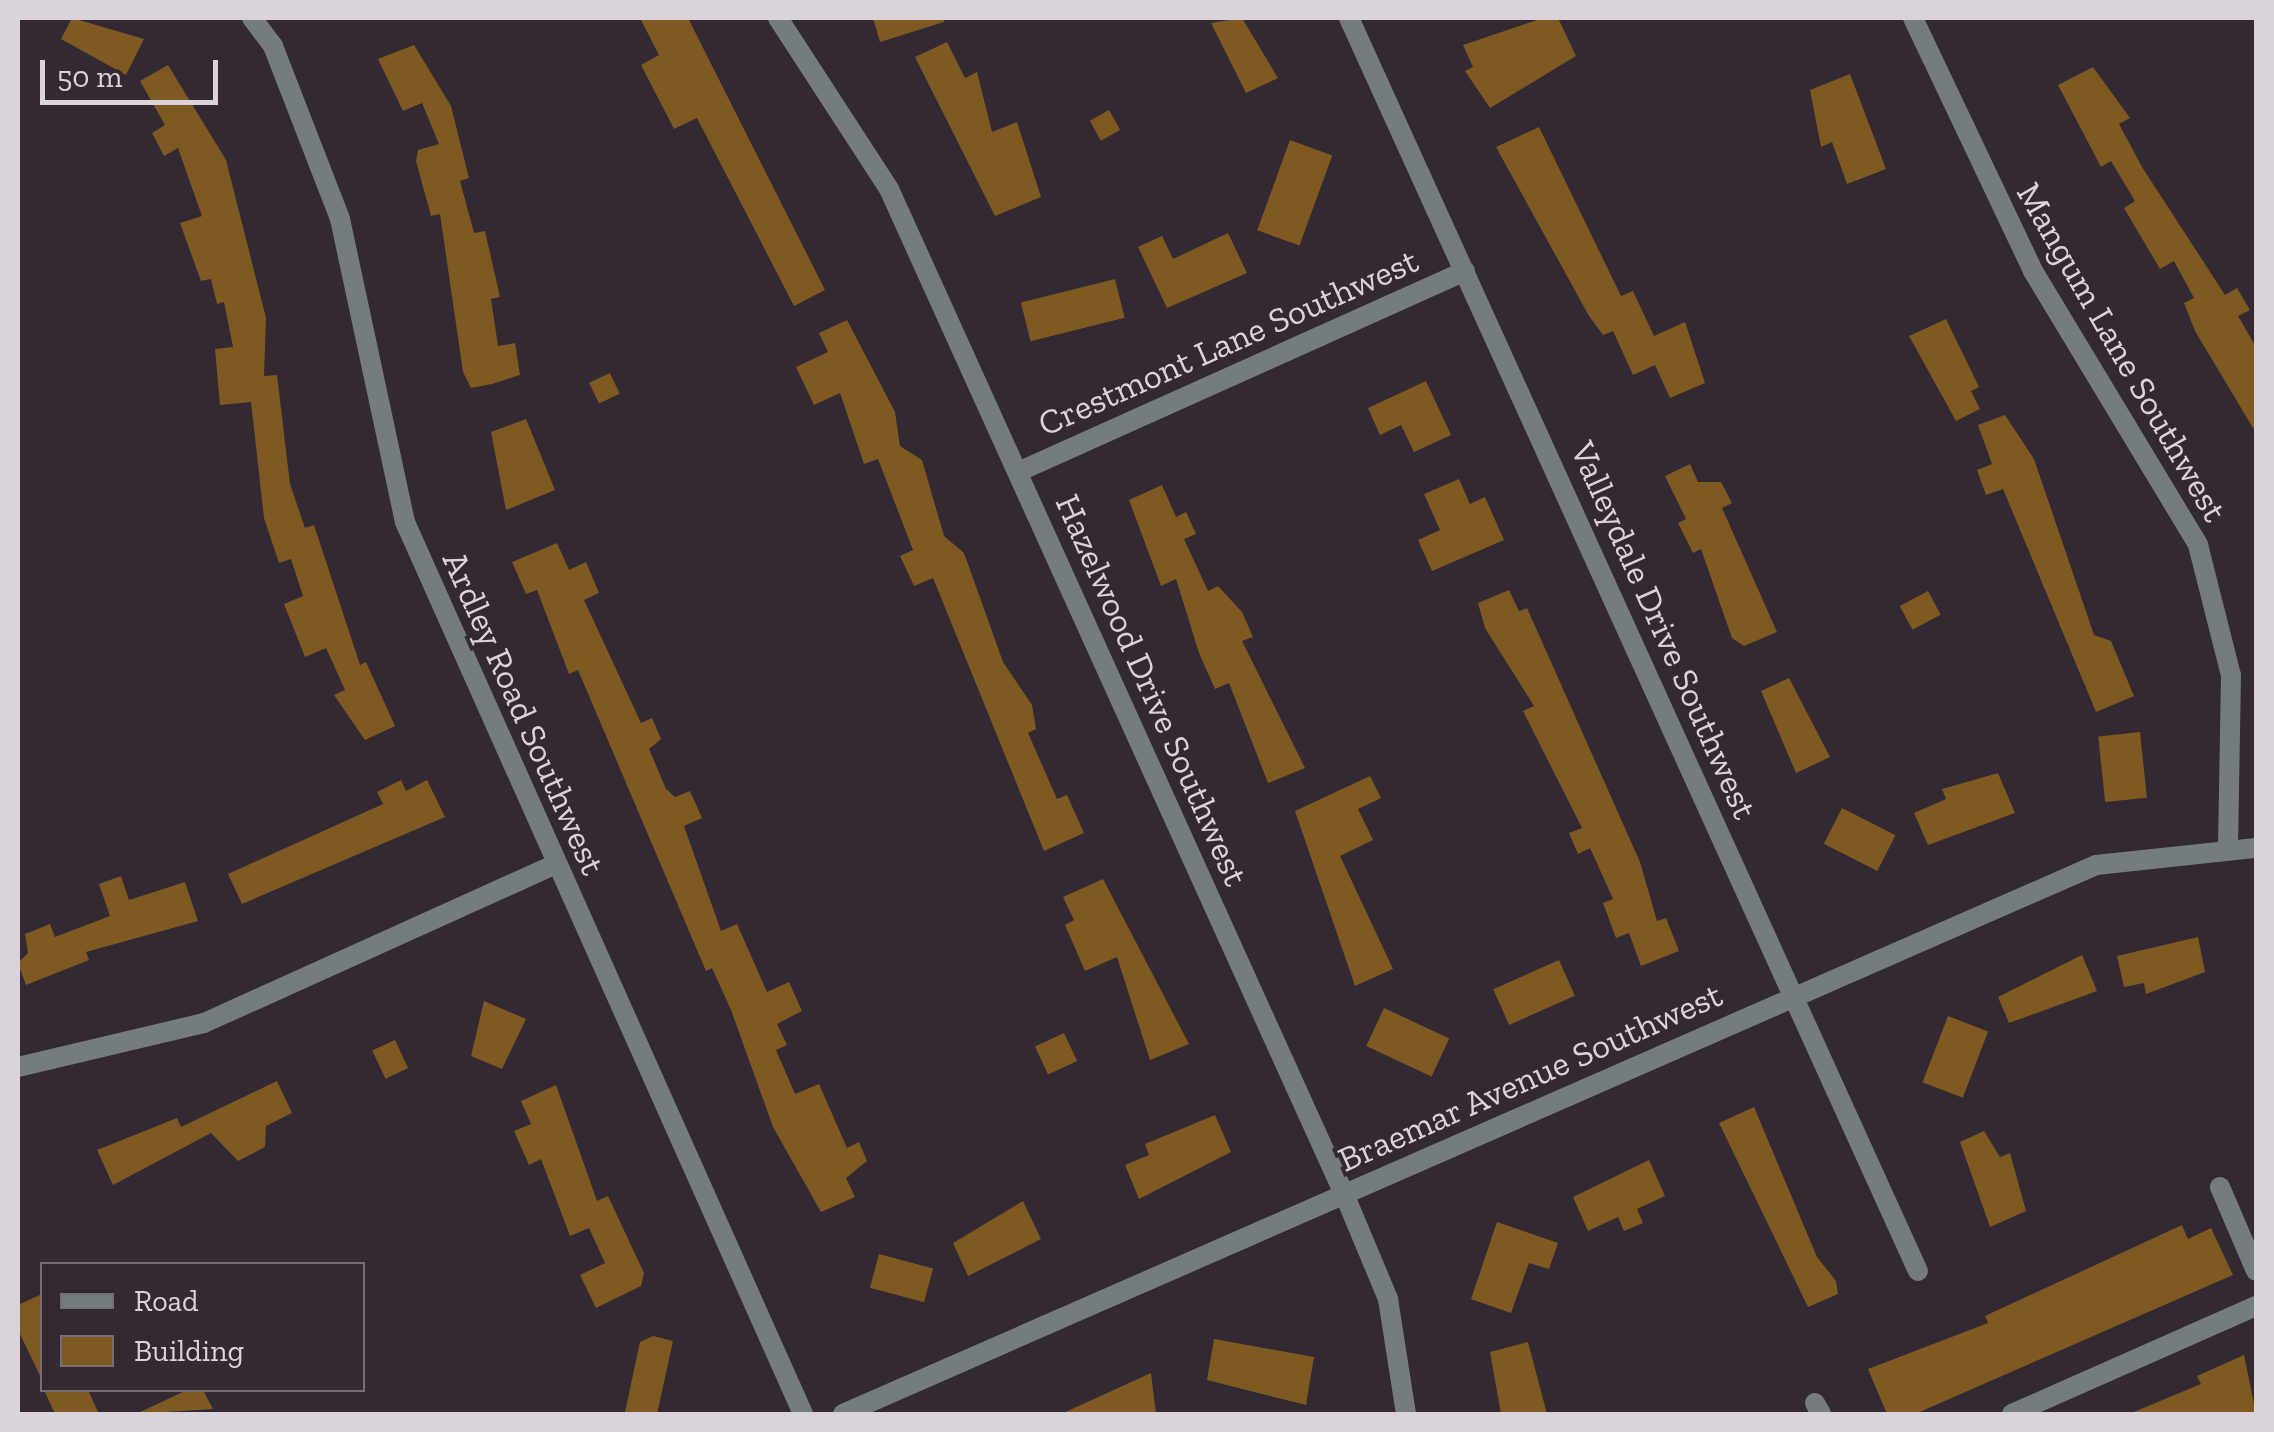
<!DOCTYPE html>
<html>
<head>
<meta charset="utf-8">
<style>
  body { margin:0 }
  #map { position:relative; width:2274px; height:1432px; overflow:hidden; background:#332932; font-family:"Zilla Slab",serif }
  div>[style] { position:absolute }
  .building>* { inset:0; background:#7e5922; transform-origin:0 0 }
  .street>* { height:20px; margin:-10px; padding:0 10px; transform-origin:10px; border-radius:10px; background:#747c7d }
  span { translate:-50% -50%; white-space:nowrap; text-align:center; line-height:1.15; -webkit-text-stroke:8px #332932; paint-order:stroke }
  .street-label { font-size:35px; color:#dad3d9 }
  .frame { position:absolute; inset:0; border:20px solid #dad3d9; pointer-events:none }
  .legend { position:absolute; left:40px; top:1262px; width:325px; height:130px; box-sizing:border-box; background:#332932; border:2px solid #766d75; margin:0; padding:12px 18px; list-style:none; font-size:30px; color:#dad3d9 }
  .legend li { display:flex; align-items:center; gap:20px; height:50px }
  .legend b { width:50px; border:2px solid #766d75 }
  .scale { position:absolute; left:40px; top:60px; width:178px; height:45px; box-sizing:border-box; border:5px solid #dad3d9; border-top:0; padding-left:12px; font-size:30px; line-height:35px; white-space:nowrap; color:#dad3d9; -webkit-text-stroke:8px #332932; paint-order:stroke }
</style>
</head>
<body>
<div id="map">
  <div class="building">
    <div style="clip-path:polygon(72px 18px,144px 39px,126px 75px,61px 39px)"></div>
    <div style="clip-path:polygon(640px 18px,688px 18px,825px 290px,794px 306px,697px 118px,674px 129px,641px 65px,659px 55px)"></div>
    <div style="clip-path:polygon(873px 18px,944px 18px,944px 22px,880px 42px)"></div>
    <div style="clip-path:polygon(1242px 18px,1278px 78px,1246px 93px,1211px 23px)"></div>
    <div style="clip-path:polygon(1543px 18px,1558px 18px,1576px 56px,1490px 108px,1465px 71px,1473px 67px,1463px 45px)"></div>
    <div style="clip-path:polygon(947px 42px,965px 78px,977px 72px,992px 132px,1017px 122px,1041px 197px,995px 216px,915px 57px)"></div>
    <div style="clip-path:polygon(414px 45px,451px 106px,469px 178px,460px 181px,474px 233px,485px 231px,500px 297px,491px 299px,498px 346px,515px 343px,520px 375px,492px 384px,471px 388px,463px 372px,440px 214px,431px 216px,416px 161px,418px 150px,439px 144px,422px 103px,403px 111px,378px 59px)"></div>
    <div style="clip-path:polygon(168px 65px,226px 160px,266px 318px,264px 376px,277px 375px,290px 484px,305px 528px,314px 525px,360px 665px,366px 662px,395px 726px,365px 740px,334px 695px,345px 690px,326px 648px,305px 657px,284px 604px,303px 596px,291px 559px,279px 563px,264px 518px,251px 402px,220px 405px,215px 349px,233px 347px,224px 302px,217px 304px,211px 279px,201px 281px,180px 223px,202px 216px,178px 148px,164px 156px,152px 133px,165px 125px,140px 81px)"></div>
    <div style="clip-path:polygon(2093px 67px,2130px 118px,2119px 124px,2142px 167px,2225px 295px,2237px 288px,2250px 310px,2238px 316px,2256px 347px,2256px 433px,2195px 331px,2184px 303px,2194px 298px,2174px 261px,2160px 269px,2124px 208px,2135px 201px,2111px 161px,2101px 167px,2058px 85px)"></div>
    <div style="clip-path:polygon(1850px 74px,1886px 169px,1847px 184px,1832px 142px,1821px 147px,1810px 90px)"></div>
    <div style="left:1109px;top:110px;width:23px;height:22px;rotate:61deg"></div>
    <div style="clip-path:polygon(1539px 127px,1621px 296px,1633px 291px,1654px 336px,1685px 322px,1705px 383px,1670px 398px,1655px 365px,1633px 375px,1613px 331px,1603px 335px,1589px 316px,1496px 147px)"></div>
    <div style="left:1290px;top:140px;width:45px;height:96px;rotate:20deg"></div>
    <div style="clip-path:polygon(1228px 233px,1247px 273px,1167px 308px,1138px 247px,1162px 236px,1173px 259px)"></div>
    <div style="left:1115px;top:279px;width:40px;height:97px;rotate:76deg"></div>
    <div style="clip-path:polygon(1946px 319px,1979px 387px,1971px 391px,1980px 409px,1956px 421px,1909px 336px)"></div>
    <div style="clip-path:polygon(847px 320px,895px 412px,900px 446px,922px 460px,944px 536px,964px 553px,1003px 662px,1032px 705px,1036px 729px,1028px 733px,1057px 799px,1067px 795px,1084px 833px,1044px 851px,933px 578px,914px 586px,900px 556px,913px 550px,878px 459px,864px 464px,840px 393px,814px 405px,796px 367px,828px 352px,819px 333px)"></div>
    <div style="left:610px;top:373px;width:23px;height:23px;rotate:65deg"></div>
    <div style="clip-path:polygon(1426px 381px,1451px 435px,1414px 452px,1401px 425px,1380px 435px,1368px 408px)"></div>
    <div style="clip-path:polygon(2005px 415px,2034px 459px,2094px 635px,2111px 641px,2134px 696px,2096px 712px,2003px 489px,1986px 495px,1977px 470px,1992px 464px,1978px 425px)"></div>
    <div style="clip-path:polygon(526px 419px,555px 490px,506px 510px,491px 432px)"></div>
    <div style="clip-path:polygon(1690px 464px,1698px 482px,1721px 482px,1732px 503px,1722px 508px,1777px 632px,1744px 646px,1732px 638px,1701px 549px,1693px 553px,1678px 523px,1686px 519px,1665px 476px)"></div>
    <div style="clip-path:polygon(1459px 479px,1470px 504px,1485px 497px,1504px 540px,1432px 571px,1418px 540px,1440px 530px,1424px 494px)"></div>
    <div style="clip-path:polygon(1162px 485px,1176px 517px,1186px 512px,1196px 534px,1184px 539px,1208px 591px,1218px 586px,1242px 612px,1253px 637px,1242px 641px,1305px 768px,1268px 783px,1229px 683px,1215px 689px,1199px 653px,1176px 579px,1161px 586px,1129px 500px)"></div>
    <div style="clip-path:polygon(557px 543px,569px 570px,586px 562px,599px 593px,584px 600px,641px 723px,652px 718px,661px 739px,649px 749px,666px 789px,675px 797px,690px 791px,702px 818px,684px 826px,721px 931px,737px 924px,767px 992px,789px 982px,802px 1011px,777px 1024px,787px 1045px,776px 1050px,795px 1094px,819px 1084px,847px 1148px,859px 1142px,867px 1161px,846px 1178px,855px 1197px,821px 1212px,773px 1127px,731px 1010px,712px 968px,706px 971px,578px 670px,569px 674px,537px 590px,526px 594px,512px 562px)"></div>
    <div style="clip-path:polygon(1509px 590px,1519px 611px,1527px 608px,1640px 862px,1657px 921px,1666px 918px,1679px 951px,1641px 966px,1629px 933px,1616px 938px,1603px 903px,1613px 899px,1590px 848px,1578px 854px,1569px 833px,1582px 828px,1523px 711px,1534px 706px,1485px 628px,1478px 603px)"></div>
    <div style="left:1928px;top:591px;width:27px;height:32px;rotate:62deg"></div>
    <div style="clip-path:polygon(1789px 678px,1830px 757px,1796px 773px,1761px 691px)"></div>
    <div style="left:2140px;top:732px;width:66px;height:42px;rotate:84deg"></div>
    <div style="clip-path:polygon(1998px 773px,2015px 813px,1928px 845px,1914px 813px,1946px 799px,1942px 789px)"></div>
    <div style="clip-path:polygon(1370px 776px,1381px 798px,1358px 809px,1373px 840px,1340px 856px,1393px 969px,1355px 986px,1295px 811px)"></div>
    <div style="clip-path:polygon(401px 780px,406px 791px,427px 780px,445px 817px,242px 904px,228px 874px,383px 804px,377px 792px)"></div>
    <div style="left:1842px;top:808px;width:60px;height:40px;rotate:27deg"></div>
    <div style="clip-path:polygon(121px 876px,129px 900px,185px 882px,198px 921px,86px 952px,89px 960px,26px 985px,18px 963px,28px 953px,25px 934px,50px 924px,55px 937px,110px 916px,99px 884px)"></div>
    <div style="clip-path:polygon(1103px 879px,1189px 1044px,1150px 1060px,1117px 957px,1085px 971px,1065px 925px,1074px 920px,1063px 897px)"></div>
    <div style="clip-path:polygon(2198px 937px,2205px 972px,2146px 994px,2144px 983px,2124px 987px,2117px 956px)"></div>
    <div style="clip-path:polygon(2082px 955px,2097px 991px,2009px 1023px,1998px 997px)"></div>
    <div style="left:1559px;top:960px;width:39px;height:72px;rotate:66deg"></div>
    <div style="clip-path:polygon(484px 1001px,526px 1019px,502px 1069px,471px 1056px)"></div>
    <div style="left:1384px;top:1008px;width:72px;height:42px;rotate:25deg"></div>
    <div style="left:1948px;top:1016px;width:43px;height:71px;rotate:21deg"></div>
    <div style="left:1064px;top:1033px;width:31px;height:32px;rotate:65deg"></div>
    <div style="left:395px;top:1040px;width:31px;height:25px;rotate:65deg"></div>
    <div style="clip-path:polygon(277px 1081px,292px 1113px,266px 1126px,265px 1147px,238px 1161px,211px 1133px,113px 1185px,97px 1150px,177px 1118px,181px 1127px)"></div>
    <div style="clip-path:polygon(556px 1085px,597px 1201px,608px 1196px,644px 1273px,641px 1286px,596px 1308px,580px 1275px,605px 1263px,589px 1228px,570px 1236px,541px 1159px,529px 1165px,514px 1131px,531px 1124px,521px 1101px)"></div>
    <div style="clip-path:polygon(1754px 1107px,1817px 1257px,1836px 1281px,1838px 1294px,1808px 1307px,1719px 1123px)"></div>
    <div style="clip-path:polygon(1215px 1115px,1231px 1152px,1139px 1199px,1125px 1165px,1149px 1155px,1145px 1144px)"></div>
    <div style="clip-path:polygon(1984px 1131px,2000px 1157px,2010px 1153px,2026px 1211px,1990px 1227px,1960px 1142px)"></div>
    <div style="clip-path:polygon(1649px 1160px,1665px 1196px,1637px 1209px,1643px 1223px,1624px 1231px,1618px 1217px,1588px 1231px,1573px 1197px)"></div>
    <div style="clip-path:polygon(1023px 1201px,1041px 1239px,968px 1276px,953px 1243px)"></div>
    <div style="clip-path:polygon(1497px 1222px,1558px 1243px,1549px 1269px,1529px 1263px,1511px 1313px,1471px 1299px)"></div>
    <div style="clip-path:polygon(2182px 1225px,2188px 1239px,2211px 1228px,2233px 1275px,1915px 1414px,1887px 1414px,1868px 1369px,1988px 1323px,1985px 1316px)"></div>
    <div style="left:879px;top:1254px;width:56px;height:35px;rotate:15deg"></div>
    <div style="clip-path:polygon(42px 1294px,42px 1380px,18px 1330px,18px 1305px)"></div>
    <div style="clip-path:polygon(653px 1336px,673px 1341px,657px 1414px,625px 1412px,640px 1342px)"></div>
    <div style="clip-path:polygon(1214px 1339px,1314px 1357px,1306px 1405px,1207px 1380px)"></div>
    <div style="clip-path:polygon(1528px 1342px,1547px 1414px,1501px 1414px,1490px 1352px)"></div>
    <div style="clip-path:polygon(2244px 1355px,2256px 1414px,2129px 1414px,2201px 1384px,2197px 1376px)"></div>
    <div style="clip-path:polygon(1151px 1373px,1156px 1414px,1061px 1414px)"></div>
    <div style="clip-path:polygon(44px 1390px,88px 1390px,99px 1414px,55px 1414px)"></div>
    <div style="clip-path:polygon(187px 1390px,203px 1390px,213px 1409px,136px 1414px)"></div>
  </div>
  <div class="street">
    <div style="left:252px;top:18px;width:35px;rotate:53deg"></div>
    <div style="left:273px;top:46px;width:186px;rotate:68.8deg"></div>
    <div style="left:340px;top:219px;width:310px;rotate:77.9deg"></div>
    <div style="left:405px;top:522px;width:977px;rotate:65.95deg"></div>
    <div style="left:778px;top:18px;width:204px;rotate:57deg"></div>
    <div style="left:889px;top:189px;width:1105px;rotate:65.64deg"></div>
    <div style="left:1345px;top:1196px;width:112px;rotate:67.3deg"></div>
    <div style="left:1388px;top:1299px;width:116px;rotate:81.1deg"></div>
    <div style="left:1349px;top:18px;width:1376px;rotate:65.58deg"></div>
    <div style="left:1913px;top:18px;width:280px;rotate:64.6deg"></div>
    <div style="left:2033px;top:271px;width:320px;rotate:58.9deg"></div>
    <div style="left:2198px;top:545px;width:134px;rotate:75.8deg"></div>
    <div style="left:2231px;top:675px;width:175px;rotate:91deg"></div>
    <div style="left:1018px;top:472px;width:490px;rotate:-24.2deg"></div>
    <div style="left:18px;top:1067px;width:191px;rotate:-13.3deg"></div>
    <div style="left:204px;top:1023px;width:384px;rotate:-24.3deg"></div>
    <div style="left:2220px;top:1187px;width:91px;rotate:66.8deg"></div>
    <div style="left:1815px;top:1403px;width:13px;rotate:61deg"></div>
    <div style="left:843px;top:1414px;width:1368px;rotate:-23.66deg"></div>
    <div style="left:2096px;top:865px;width:161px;rotate:-6.1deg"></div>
    <div style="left:2012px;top:1414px;width:267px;rotate:-23.9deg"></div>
  </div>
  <div class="street-label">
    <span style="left:1228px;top:342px;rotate:-24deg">Crestmont Lane Southwest</span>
    <span style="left:2122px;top:352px;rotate:60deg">Mangum Lane Southwest</span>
    <span style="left:1664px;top:630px;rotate:66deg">Valleydale Drive Southwest</span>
    <span style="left:1152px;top:690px;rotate:66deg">Hazelwood Drive Southwest</span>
    <span style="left:524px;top:713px;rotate:66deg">Ardley Road Southwest</span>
    <span style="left:1530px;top:1077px;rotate:-24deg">Braemar Avenue Southwest</span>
  </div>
  <div class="frame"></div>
  <ul class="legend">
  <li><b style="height:12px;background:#747c7d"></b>Road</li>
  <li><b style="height:28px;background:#7e5922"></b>Building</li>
  </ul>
  <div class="scale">50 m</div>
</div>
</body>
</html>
